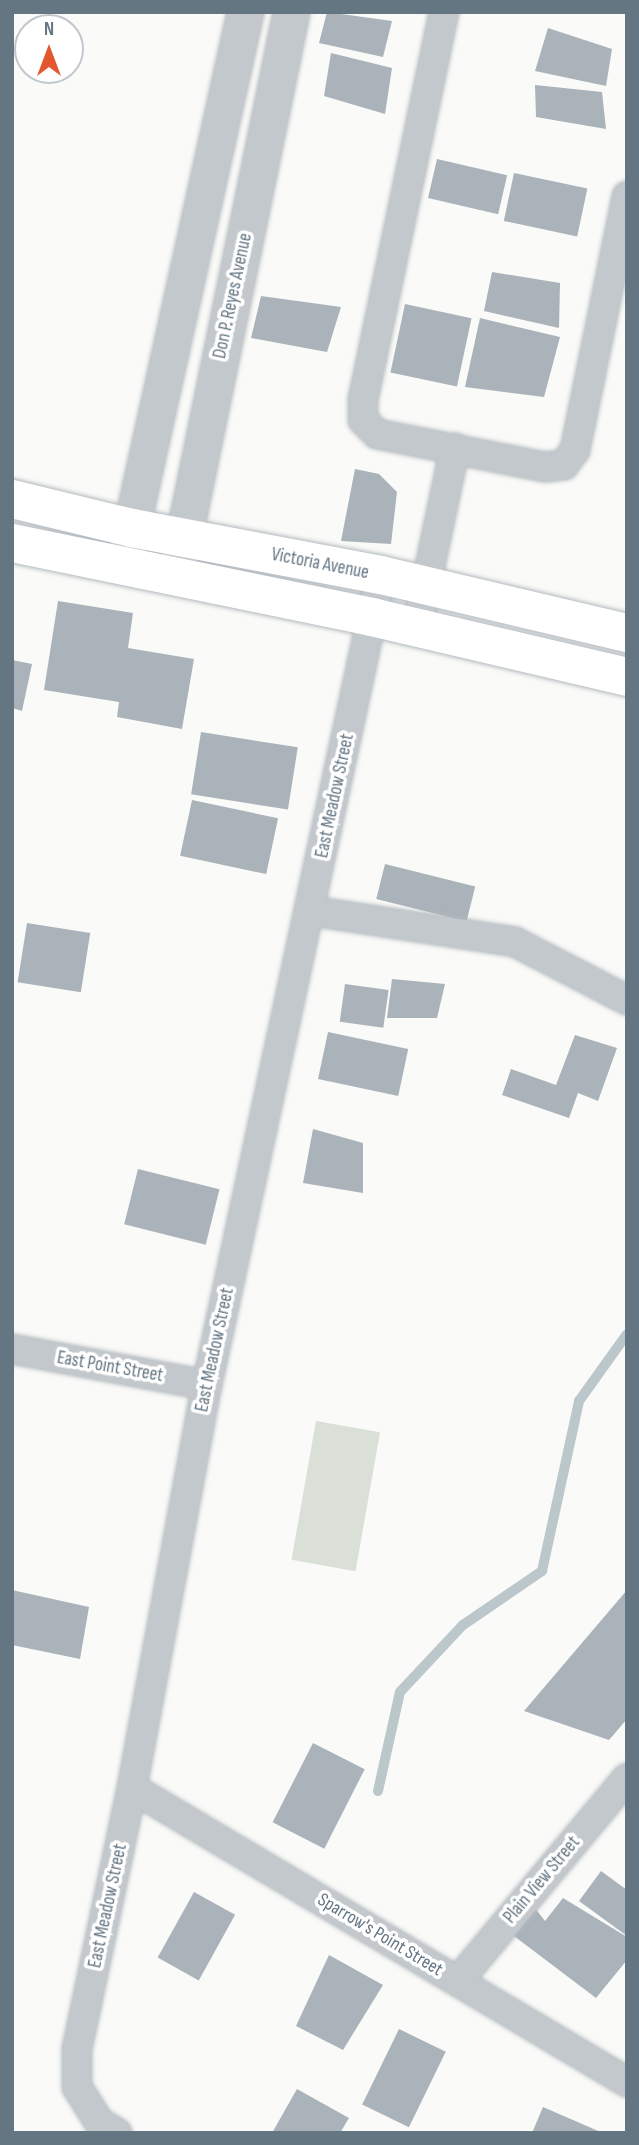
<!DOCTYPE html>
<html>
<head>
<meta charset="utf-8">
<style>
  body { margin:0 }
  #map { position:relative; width:639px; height:2145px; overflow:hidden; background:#fafaf8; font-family:"Sofia Sans Condensed",sans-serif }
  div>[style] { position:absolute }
  .green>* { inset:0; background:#dadfd7; transform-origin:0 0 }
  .stream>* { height:10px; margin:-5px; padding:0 5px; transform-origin:5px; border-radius:5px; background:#bbc7cb }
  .building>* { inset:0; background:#aab3b9; transform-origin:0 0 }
  .roads { filter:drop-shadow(0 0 2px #b3babf) drop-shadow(0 0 2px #b3babf) }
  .minor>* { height:28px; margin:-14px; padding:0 14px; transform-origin:14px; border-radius:14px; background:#c3c8cc }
  .tertiary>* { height:35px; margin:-17.5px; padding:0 17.5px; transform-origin:17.5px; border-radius:17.5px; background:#c3c8cc }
  .secondary>* { height:38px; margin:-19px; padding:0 19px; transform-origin:19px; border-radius:19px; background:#fff }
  span { translate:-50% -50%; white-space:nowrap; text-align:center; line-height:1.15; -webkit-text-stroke:7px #fff; paint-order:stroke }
  .street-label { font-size:19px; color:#657683 }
  .frame { position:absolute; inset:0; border:14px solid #657683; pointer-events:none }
  .north { position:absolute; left:14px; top:14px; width:70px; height:70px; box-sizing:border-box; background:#fff; border:2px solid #c1c8cd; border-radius:50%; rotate:0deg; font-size:19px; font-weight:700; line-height:28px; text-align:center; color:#657683 }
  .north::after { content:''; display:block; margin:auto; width:24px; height:32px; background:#e4572e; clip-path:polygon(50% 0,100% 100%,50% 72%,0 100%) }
</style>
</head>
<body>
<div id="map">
  <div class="green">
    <div style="left:316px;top:1421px;width:65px;height:141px;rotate:10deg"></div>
  </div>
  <div class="stream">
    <div style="left:378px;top:1791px;width:101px;rotate:-77.5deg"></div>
    <div style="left:400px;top:1692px;width:92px;rotate:-46.8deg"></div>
    <div style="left:463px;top:1625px;width:96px;rotate:-34.4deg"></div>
    <div style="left:542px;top:1571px;width:174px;rotate:-77.7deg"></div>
    <div style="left:579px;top:1401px;width:82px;rotate:-54.4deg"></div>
  </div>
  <div class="building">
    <div style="clip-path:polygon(327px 12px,392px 21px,383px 57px,319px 43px)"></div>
    <div style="clip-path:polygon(548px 28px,612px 49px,606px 86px,535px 71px)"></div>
    <div style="clip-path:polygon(331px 53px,392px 68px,385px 114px,324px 96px)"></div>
    <div style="clip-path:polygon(535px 85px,602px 92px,606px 129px,536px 117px)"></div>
    <div style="left:437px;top:159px;width:72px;height:40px;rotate:13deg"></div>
    <div style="left:514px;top:173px;width:75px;height:49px;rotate:12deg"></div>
    <div style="clip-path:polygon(492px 272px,560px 283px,559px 328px,484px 311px)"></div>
    <div style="clip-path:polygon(261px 296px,341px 307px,327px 352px,251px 338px)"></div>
    <div style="left:405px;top:304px;width:68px;height:70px;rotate:12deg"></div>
    <div style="clip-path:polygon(480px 318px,560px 337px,544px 397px,465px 387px)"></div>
    <div style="clip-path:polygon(355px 469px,379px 474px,397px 492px,391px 544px,341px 541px)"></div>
    <div style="clip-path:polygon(58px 601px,133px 613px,128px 648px,194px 659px,182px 729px,117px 717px,119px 702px,44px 690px)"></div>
    <div style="clip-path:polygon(12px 660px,32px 664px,22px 711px,12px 708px)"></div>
    <div style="left:201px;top:732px;width:98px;height:63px;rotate:9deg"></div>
    <div style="left:192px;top:800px;width:88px;height:57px;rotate:12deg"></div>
    <div style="left:385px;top:864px;width:93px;height:36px;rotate:14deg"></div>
    <div style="left:27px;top:923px;width:64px;height:60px;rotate:9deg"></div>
    <div style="clip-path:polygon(392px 979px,445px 984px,437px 1018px,387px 1018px)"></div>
    <div style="left:345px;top:984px;width:44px;height:38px;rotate:8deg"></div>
    <div style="left:328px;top:1032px;width:82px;height:48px;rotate:12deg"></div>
    <div style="clip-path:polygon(575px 1035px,617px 1048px,598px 1101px,578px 1093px,569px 1118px,502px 1095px,511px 1069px,556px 1085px)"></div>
    <div style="clip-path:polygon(313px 1129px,363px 1143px,363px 1193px,303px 1183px)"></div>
    <div style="left:138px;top:1169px;width:84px;height:57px;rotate:14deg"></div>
    <div style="clip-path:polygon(12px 1590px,89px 1607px,80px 1659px,12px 1645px)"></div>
    <div style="clip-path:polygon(627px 1590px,627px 1719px,609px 1740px,524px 1711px)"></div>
    <div style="left:313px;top:1743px;width:58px;height:89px;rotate:27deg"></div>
    <div style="clip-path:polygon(601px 1871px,627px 1890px,627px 1936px,579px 1901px)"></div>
    <div style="left:194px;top:1892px;width:47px;height:75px;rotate:29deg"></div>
    <div style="clip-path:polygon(563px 1898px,627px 1937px,627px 1960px,596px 1998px,510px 1933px,531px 1903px,545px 1921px)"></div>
    <div style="clip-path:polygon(329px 1955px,383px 1985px,343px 2050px,296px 2026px)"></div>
    <div style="left:399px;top:2029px;width:52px;height:84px;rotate:26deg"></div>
    <div style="clip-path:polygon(297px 2089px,349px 2118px,340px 2133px,272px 2133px)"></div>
    <div style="clip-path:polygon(543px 2107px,603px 2133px,532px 2133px)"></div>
  </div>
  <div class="roads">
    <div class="minor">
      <div style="left:444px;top:12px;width:396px;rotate:101.8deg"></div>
      <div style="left:363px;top:400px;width:20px;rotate:90deg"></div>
      <div style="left:363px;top:420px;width:20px;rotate:45deg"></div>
      <div style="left:377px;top:434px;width:171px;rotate:11.1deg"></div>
      <div style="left:545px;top:467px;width:19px;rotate:-6deg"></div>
      <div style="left:564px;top:465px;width:19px;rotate:-54deg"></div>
      <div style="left:575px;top:450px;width:259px;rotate:-78.4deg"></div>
      <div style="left:417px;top:628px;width:184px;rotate:-78.1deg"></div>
      <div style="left:311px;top:911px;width:206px;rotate:8.6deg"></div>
      <div style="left:515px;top:942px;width:126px;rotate:27.4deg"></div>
      <div style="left:12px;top:1349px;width:198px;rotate:10.5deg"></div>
      <div style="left:132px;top:1788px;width:576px;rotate:30.71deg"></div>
      <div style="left:458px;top:1981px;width:264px;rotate:-50.2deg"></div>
      <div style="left:117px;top:2133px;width:21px;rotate:-149deg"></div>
      <div style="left:99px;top:2122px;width:41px;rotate:-122.2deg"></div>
      <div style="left:77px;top:2087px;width:38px;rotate:-90deg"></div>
      <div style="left:77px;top:2049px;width:267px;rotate:-78.1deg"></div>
      <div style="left:132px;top:1788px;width:410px;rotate:-79.5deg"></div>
      <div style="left:207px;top:1385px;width:828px;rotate:-77.88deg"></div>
    </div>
    <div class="tertiary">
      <div style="left:125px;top:556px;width:557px;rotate:-77.56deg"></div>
      <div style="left:178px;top:565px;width:564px;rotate:-78.45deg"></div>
    </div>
    <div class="secondary">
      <div style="left:12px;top:499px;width:123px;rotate:13.6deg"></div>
      <div style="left:132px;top:528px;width:253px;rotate:10.7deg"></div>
      <div style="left:381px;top:575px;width:253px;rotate:13.3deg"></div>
      <div style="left:12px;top:543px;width:368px;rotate:11.6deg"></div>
      <div style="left:372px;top:617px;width:262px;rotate:13.2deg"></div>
    </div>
  </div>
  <div class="street-label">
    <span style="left:233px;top:296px;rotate:-78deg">Don P. Reyes Avenue</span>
    <span style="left:320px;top:564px;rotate:11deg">Victoria Avenue</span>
    <span style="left:335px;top:796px;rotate:-78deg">East Meadow Street</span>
    <span style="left:215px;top:1350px;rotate:-78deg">East Meadow Street</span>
    <span style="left:110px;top:1367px;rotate:10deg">East Point Street</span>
    <span style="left:542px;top:1880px;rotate:-50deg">Plain View Street</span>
    <span style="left:108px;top:1906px;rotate:-78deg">East Meadow Street</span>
    <span style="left:380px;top:1935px;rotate:31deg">Sparrow's Point Street</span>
  </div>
  <div class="frame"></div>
  <div class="north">N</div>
</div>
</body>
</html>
